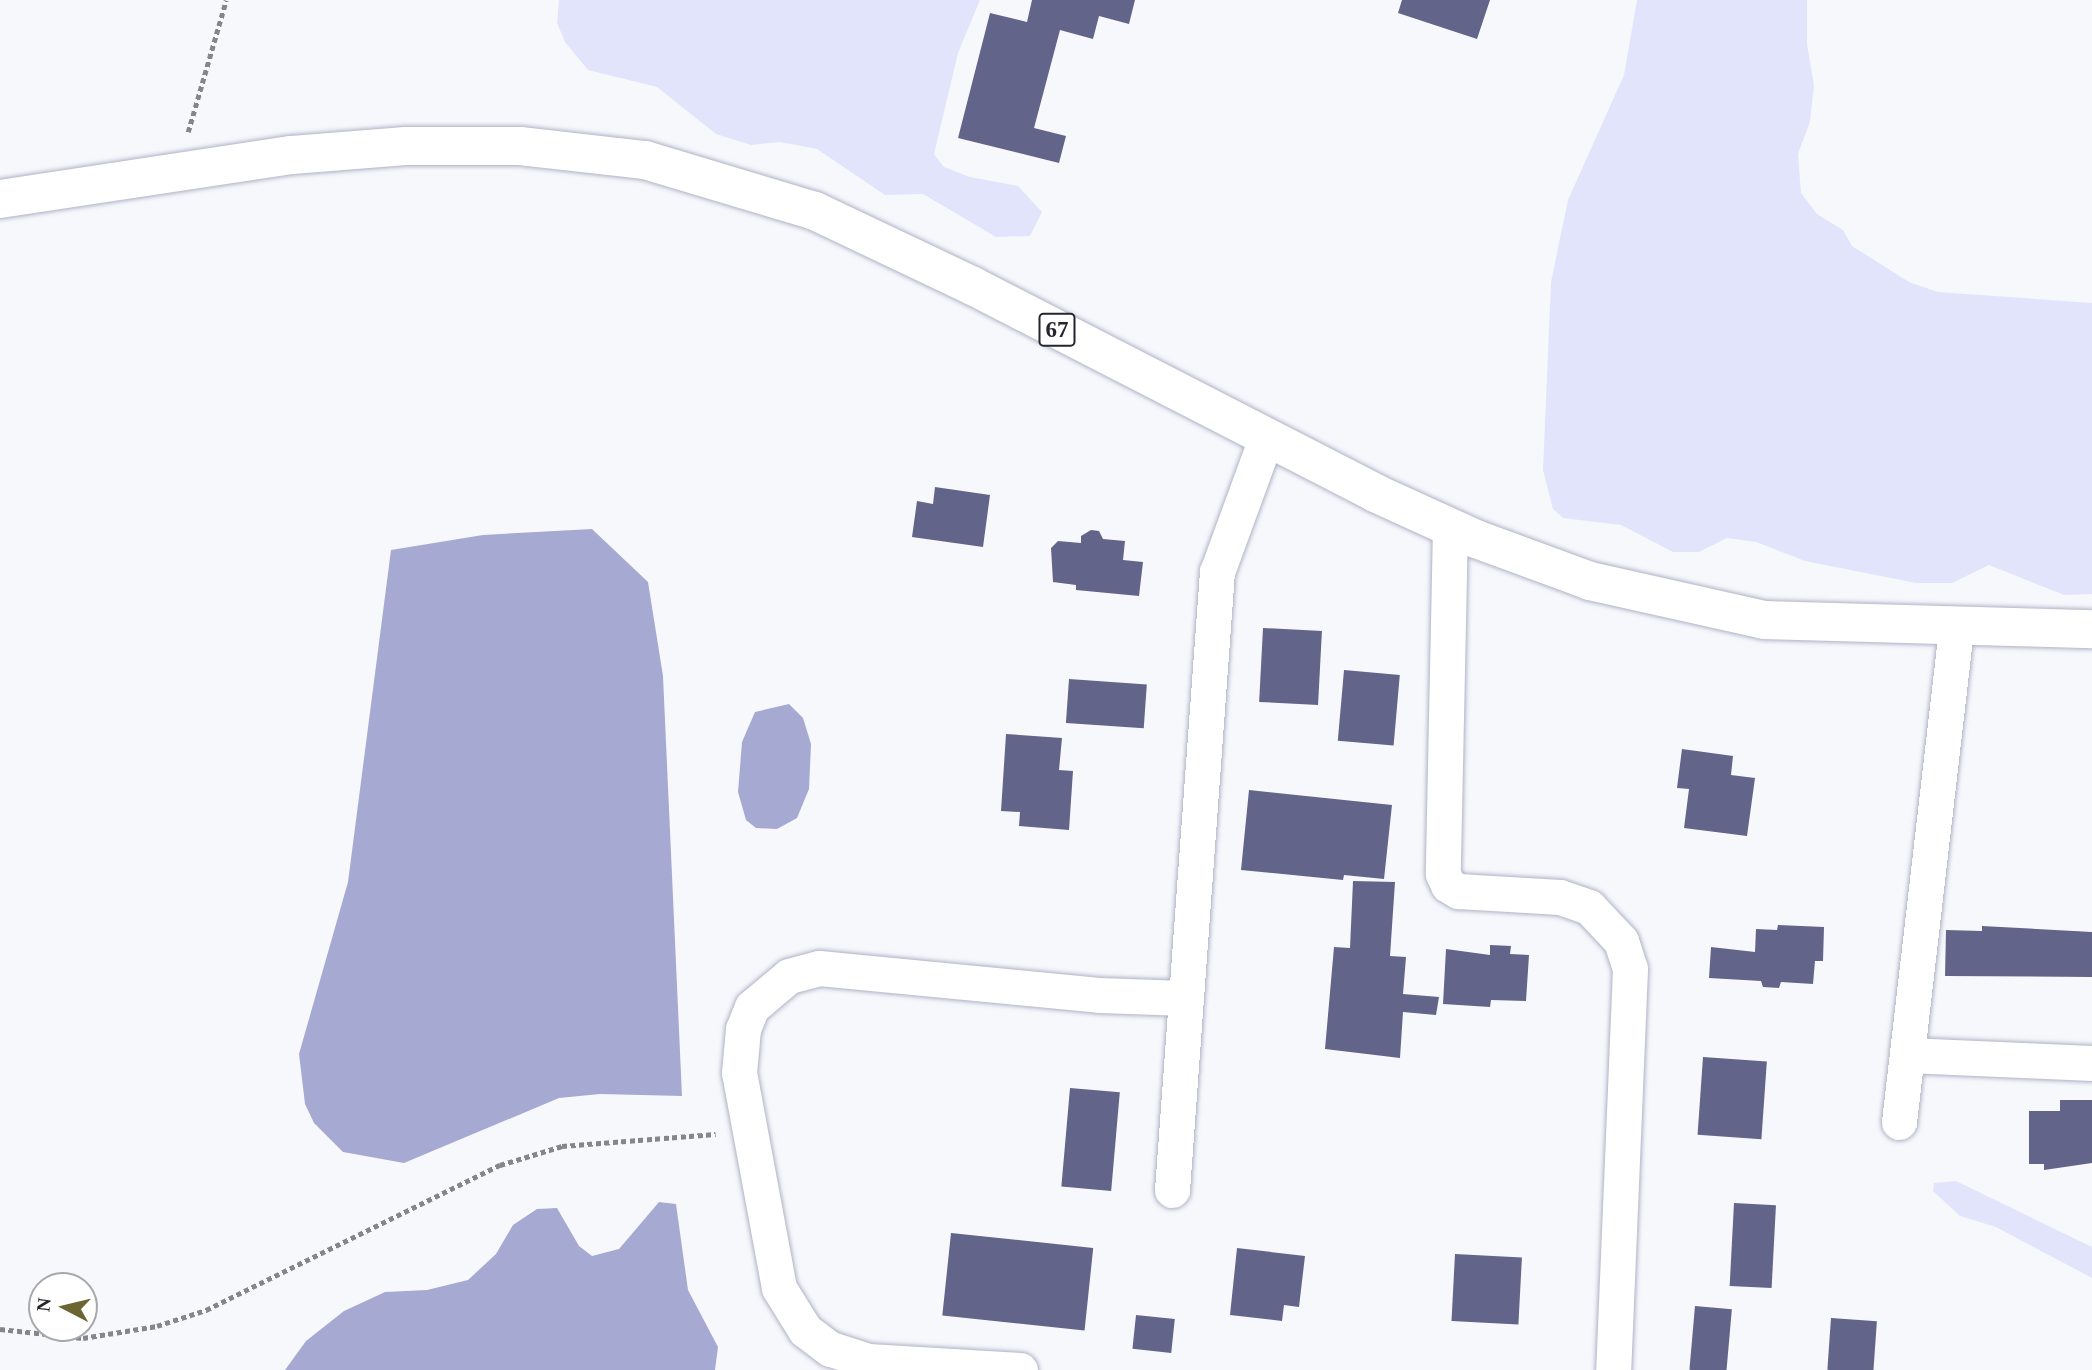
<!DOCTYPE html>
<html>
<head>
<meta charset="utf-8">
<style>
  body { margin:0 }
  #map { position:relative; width:2092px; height:1370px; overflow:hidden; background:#f7f8fc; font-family:"Times New Roman",serif }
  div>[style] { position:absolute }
  .green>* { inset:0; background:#e2e4fc }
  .water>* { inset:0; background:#a6aad2 }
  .building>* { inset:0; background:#626489; transform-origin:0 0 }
  .path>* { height:4.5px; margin-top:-2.25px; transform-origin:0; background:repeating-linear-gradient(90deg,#85868c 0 5px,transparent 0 8.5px) }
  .roads { filter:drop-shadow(0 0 2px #afb2c6) drop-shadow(0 0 2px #afb2c6) }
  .minor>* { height:35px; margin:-17.5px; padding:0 17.5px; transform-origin:17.5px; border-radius:17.5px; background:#fff }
  .major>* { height:38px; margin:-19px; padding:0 19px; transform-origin:19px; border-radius:19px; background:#fff }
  span { translate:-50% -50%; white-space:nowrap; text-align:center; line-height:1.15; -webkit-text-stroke:7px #fff; paint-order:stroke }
  .shield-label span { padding:2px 5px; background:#fff; border:2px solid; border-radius:5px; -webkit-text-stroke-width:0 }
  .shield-label { font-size:23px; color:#24252d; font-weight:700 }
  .north { position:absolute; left:28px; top:1272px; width:70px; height:70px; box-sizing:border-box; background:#fff; border:2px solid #a7a8ab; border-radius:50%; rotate:277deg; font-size:19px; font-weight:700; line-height:28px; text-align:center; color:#24252d }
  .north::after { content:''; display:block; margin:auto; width:24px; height:32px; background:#6c6431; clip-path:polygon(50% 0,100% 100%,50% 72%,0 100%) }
</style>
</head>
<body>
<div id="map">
  <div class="green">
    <div style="clip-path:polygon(559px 0,980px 0,958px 53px,934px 154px,944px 167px,970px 177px,1018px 186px,1042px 212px,1030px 236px,996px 237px,923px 194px,885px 195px,817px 149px,780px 142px,751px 145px,716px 134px,657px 87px,588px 70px,565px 42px,557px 23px)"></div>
    <div style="clip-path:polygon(1637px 0,1807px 0,1807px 44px,1814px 85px,1810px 122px,1798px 154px,1801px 193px,1817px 214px,1843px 230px,1852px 246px,1909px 282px,1938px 292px,2092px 303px,2092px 594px,2064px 595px,1989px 565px,1952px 583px,1916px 583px,1805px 561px,1756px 542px,1727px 538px,1699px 552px,1673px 552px,1621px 525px,1563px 518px,1553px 509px,1543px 470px,1551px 282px,1568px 200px,1624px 75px)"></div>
    <div style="clip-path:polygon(1956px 1181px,2092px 1247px,2092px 1278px,1996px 1227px,1960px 1216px,1933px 1191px,1934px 1183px)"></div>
  </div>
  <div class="water">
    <div style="clip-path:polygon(592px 529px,648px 582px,663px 676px,682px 1096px,600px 1094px,559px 1098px,404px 1163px,343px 1152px,314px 1123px,305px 1104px,299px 1054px,348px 882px,391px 550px,483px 535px)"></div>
    <div style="clip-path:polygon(789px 704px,803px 718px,811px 744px,809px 789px,797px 818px,777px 829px,756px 828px,746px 820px,738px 792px,742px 742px,755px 712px)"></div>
    <div style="clip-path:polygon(659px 1202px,676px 1204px,688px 1290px,718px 1347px,715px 1370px,285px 1370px,306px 1341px,344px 1311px,385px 1292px,427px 1290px,468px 1280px,496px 1254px,513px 1225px,537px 1209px,557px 1208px,579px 1246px,592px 1256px,619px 1249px)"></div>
  </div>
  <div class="building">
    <div style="clip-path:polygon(1032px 0,1135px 0,1129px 24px,1099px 16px,1093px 39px,1060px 30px,1034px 128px,1066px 136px,1059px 163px,958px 138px,990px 13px,1027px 22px)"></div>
    <div style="clip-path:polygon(1402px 0,1490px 0,1477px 39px,1398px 13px)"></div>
    <div style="clip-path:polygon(935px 487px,990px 495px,983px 547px,912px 537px,917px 501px,933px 504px)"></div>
    <div style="clip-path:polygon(1091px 530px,1099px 531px,1103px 539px,1125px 541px,1123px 560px,1143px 562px,1139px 596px,1076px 590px,1076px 585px,1053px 582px,1051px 548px,1058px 541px,1081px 543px,1081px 536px)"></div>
    <div style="left:1263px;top:628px;width:59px;height:74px;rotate:3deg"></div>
    <div style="left:1344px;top:670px;width:56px;height:71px;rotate:5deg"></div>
    <div style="left:1069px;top:679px;width:78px;height:44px;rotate:4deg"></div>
    <div style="clip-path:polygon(1006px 734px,1062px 738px,1059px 770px,1073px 771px,1069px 830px,1019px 826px,1020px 812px,1001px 811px)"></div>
    <div style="clip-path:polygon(1682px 749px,1733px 756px,1731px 775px,1755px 778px,1747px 836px,1684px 828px,1689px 789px,1677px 788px)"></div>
    <div style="clip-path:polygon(1249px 790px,1392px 805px,1384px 879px,1344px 875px,1343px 880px,1241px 870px)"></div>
    <div style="clip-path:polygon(1353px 881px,1395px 882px,1390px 956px,1406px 957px,1403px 994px,1439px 997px,1436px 1015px,1403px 1012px,1400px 1058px,1325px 1049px,1334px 947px,1350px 948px)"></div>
    <div style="clip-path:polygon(1778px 925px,1824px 927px,1823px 961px,1815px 961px,1813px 984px,1781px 982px,1779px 988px,1763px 987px,1761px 981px,1709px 978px,1711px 947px,1755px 952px,1756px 929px,1777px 930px)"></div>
    <div style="clip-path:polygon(1982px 926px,2092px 932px,2092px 977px,1945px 976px,1946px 930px,1982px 931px)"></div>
    <div style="clip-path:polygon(1490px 945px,1511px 946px,1510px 954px,1529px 955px,1526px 1001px,1491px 1000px,1490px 1007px,1443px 1004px,1446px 949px,1490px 955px)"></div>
    <div style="left:1703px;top:1057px;width:64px;height:78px;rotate:4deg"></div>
    <div style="left:1070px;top:1088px;width:50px;height:99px;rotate:5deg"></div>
    <div style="clip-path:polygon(2060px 1100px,2092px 1100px,2092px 1163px,2044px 1170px,2044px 1164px,2029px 1164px,2029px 1111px,2060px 1111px)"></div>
    <div style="left:1734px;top:1203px;width:42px;height:83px;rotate:3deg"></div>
    <div style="left:951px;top:1233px;width:143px;height:83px;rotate:6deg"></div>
    <div style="clip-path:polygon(1237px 1248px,1305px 1256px,1299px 1307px,1284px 1305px,1282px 1321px,1230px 1315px)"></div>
    <div style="left:1455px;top:1254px;width:67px;height:67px;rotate:3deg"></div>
    <div style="left:1695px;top:1306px;width:37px;height:64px;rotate:5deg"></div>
    <div style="left:1136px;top:1315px;width:39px;height:34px;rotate:6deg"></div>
    <div style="left:1831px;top:1318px;width:46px;height:52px;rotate:4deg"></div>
  </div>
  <div class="path">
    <div style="left:188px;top:132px;width:137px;rotate:-73.9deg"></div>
    <div style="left:0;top:1329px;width:83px;rotate:6.2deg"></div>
    <div style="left:83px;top:1338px;width:75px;rotate:-9.2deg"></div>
    <div style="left:157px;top:1326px;width:52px;rotate:-18.1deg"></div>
    <div style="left:206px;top:1310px;width:328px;rotate:-26.3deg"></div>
    <div style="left:500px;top:1165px;width:65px;rotate:-17deg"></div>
    <div style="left:562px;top:1146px;width:154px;rotate:-4.5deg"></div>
  </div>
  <div class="roads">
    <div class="minor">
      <div style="left:1450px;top:527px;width:347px;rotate:91.2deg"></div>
      <div style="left:1443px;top:874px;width:12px;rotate:66deg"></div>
      <div style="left:1448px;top:885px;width:12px;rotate:31deg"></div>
      <div style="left:1458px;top:891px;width:102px;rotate:3.4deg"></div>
      <div style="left:1560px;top:897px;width:31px;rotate:19deg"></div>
      <div style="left:1589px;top:907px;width:47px;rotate:46.7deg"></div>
      <div style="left:1621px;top:941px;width:29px;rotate:72deg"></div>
      <div style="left:1630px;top:969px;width:401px;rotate:92.4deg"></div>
      <div style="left:1907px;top:1055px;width:185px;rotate:2.5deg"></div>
      <div style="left:1899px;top:1122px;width:498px;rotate:-83.4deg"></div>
      <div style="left:1172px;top:1190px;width:620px;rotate:-85.84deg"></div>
      <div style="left:1217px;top:572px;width:143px;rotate:-69.9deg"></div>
      <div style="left:1020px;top:1370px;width:152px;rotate:-176.6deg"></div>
      <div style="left:868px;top:1361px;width:40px;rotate:-162deg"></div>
      <div style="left:830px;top:1349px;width:31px;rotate:-143deg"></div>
      <div style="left:805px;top:1330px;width:49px;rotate:-121.8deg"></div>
      <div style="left:779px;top:1288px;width:219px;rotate:-100.5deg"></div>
      <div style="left:739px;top:1073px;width:44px;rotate:-84.8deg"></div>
      <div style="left:743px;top:1029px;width:24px;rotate:-68deg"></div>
      <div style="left:752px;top:1007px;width:48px;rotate:-40deg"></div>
      <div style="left:789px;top:976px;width:31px;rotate:-15deg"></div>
      <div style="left:819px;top:968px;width:281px;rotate:5.5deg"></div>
      <div style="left:1099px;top:995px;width:87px;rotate:2deg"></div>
    </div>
    <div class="major">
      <div style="left:0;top:199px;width:295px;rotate:-8.6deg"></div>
      <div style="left:292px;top:155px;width:114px;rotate:-4.5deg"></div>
      <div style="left:406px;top:146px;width:114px"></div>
      <div style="left:520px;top:146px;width:126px;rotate:6.4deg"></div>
      <div style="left:645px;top:160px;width:177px;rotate:16.7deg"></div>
      <div style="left:815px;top:211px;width:175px;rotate:25.4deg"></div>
      <div style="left:973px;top:286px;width:452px;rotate:27.2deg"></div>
      <div style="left:1375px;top:493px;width:111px;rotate:24.5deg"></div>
      <div style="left:1476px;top:539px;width:121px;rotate:20.2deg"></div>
      <div style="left:1590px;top:581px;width:178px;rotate:12.6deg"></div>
      <div style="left:1764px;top:620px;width:328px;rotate:1.6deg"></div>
    </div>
  </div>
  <div class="shield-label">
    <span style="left:1057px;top:330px">67</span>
  </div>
  <div class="north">N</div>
</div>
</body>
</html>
